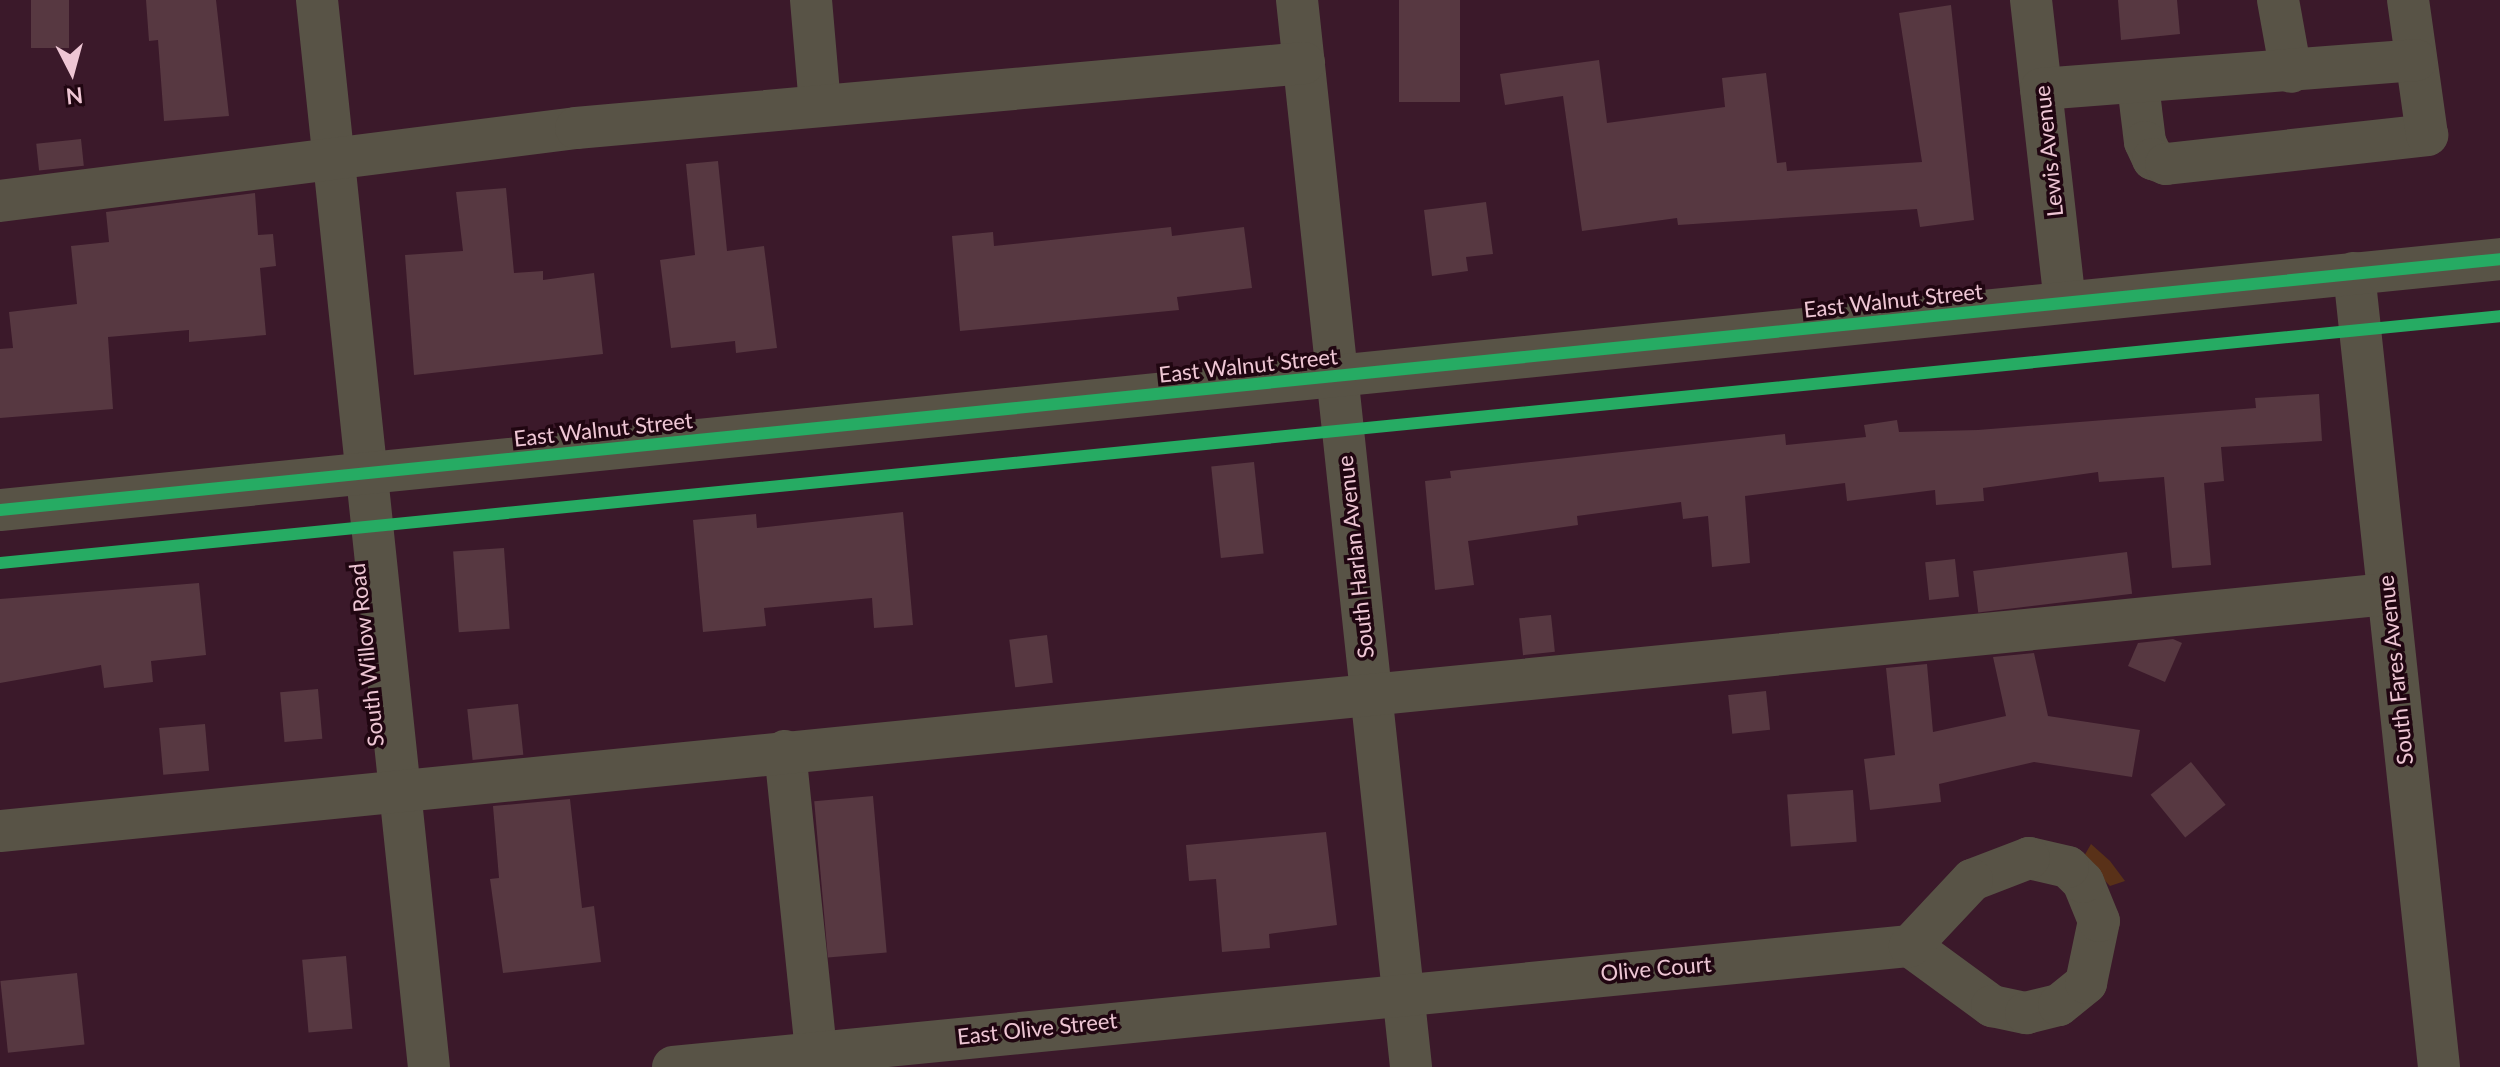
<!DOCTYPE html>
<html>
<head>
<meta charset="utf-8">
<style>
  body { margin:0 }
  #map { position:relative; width:2500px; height:1067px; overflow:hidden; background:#3b192a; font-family:Lato,sans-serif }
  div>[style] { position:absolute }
  .green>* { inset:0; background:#593118 }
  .building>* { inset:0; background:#573841; transform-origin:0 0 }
  .minor>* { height:42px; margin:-21px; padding:0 21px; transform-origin:21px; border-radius:21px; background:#585346 }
  .cycleway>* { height:12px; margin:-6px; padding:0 6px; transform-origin:6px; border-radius:6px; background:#26ab63 }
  span { translate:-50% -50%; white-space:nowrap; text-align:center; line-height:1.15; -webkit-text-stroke:7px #200611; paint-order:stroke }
  .street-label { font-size:22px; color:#eec6d4 }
  .north { position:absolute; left:32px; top:32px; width:80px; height:80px; -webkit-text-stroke:6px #200611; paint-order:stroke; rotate:174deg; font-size:22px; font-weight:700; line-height:32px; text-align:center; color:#eec6d4 }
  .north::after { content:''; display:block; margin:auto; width:28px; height:36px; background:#eec6d4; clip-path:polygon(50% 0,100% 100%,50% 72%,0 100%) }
</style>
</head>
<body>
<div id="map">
  <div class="green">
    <div style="clip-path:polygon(2091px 844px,2110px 861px,2125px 881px,2110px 886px,2083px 858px)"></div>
  </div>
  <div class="building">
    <div style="left:31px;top:0;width:38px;height:48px"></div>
    <div style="clip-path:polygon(146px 0,216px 0,229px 116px,164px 121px,158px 40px,149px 41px)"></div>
    <div style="left:1399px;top:0;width:61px;height:102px"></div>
    <div style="clip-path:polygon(2118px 0,2177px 0,2180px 34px,2121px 40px)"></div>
    <div style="clip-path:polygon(1951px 5px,1974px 220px,1920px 227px,1917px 209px,1678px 225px,1677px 218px,1582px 231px,1563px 96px,1505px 105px,1500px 74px,1599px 60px,1607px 123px,1725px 107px,1722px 78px,1766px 73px,1777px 163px,1786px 162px,1787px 171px,1922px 162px,1899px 13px)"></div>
    <div style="left:81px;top:139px;width:27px;height:45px;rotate:84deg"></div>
    <div style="clip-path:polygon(718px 161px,727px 251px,764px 246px,777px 348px,736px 353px,735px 341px,671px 348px,660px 260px,695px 255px,686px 164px)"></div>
    <div style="clip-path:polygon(506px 188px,514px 273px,543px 271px,543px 280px,594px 273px,603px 354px,414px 375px,405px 255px,463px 251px,456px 192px)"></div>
    <div style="clip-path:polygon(255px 193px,258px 235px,273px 234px,276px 266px,260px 268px,266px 335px,189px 342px,189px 330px,108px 337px,113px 409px,0 418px,0 349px,13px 348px,9px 312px,77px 304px,71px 246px,109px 242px,106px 212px)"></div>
    <div style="clip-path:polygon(1486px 202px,1493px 254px,1466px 257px,1468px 271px,1432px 276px,1424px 210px)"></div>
    <div style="clip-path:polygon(1171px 227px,1172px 236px,1244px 227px,1252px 288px,1177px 297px,1179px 310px,960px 331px,952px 236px,993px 232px,994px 246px)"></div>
    <div style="clip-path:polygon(2319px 394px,2322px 441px,2221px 447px,2224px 481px,2204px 483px,2211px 565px,2172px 568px,2164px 477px,2099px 482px,2098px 472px,1983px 488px,1984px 501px,1936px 505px,1935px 490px,1847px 501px,1845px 483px,1745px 496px,1750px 563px,1712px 567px,1708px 516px,1683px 519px,1681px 502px,1577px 516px,1578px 525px,1468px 541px,1474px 585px,1435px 590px,1425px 481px,1451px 478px,1450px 471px,1785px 434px,1786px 445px,1866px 437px,1864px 425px,1897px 420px,1899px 432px,1978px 430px,2256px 408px,2255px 398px)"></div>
    <div style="left:1254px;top:462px;width:92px;height:43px;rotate:84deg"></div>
    <div style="clip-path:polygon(903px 512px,913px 625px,874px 628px,872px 598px,764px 608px,766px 626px,703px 632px,693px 520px,756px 514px,757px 528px)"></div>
    <div style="left:504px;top:548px;width:81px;height:51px;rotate:86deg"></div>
    <div style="left:2127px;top:552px;width:42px;height:155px;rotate:83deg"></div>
    <div style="left:1955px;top:559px;width:38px;height:30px;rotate:84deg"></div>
    <div style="clip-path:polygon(199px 583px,206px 655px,151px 661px,153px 682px,104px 688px,101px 665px,0 683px,0 599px)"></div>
    <div style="left:1551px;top:615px;width:37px;height:32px;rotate:84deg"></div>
    <div style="left:1047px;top:635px;width:48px;height:38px;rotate:83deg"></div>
    <div style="clip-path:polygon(2173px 639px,2182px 643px,2165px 682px,2128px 666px,2138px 643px)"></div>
    <div style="clip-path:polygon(2034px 653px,2048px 716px,2140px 730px,2132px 777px,2034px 762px,1939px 784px,1941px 802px,1870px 810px,1864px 759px,1895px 755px,1886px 668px,1927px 664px,1933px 732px,2006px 716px,1993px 657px)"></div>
    <div style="left:318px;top:689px;width:50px;height:38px;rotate:85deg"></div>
    <div style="left:1766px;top:691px;width:39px;height:38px;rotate:84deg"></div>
    <div style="left:518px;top:704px;width:51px;height:51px;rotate:84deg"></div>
    <div style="left:205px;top:724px;width:47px;height:46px;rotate:85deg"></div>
    <div style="left:2191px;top:762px;width:55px;height:52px;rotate:51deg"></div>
    <div style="left:1853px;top:790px;width:52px;height:66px;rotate:86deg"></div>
    <div style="left:873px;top:796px;width:157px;height:59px;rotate:85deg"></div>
    <div style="clip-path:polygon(570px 799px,582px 908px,594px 906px,601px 962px,503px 973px,490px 879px,499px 878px,493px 806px)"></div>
    <div style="clip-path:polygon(1326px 832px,1337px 925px,1269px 934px,1270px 948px,1222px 952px,1216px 879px,1189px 881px,1186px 845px)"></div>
    <div style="left:346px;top:956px;width:73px;height:44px;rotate:85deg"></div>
    <div style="left:77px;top:973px;width:72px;height:77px;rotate:84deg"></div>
  </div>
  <div class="minor">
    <div style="left:317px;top:0;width:1073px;rotate:84.01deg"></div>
    <div style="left:811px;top:0;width:104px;rotate:85.1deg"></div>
    <div style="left:1297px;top:0;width:1073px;rotate:83.9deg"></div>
    <div style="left:2031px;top:0;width:304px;rotate:83.6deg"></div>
    <div style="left:2278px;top:0;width:73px;rotate:79.8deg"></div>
    <div style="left:2138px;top:85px;width:57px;rotate:83deg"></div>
    <div style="left:2145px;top:142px;width:19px;rotate:65deg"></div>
    <div style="left:2153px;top:159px;width:14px;rotate:21deg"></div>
    <div style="left:2166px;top:164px;width:263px;rotate:-6.3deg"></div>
    <div style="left:2427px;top:135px;width:136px;rotate:-98deg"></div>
    <div style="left:2041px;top:89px;width:376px;rotate:-4.4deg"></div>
    <div style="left:0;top:201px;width:581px;rotate:-7.22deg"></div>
    <div style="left:576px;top:128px;width:731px;rotate:-5.1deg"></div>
    <div style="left:2354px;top:273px;width:799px;rotate:83.89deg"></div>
    <div style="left:0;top:510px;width:2513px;rotate:-5.73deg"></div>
    <div style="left:785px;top:751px;width:301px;rotate:84.1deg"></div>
    <div style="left:0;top:831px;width:2399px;rotate:-5.67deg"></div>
    <div style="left:673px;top:1067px;width:1243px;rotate:-5.59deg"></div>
    <div style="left:1910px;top:946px;width:102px;rotate:36.2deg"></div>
    <div style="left:1992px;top:1006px;width:35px;rotate:12deg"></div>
    <div style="left:2026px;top:1013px;width:34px;rotate:-14deg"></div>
    <div style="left:2059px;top:1005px;width:35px;rotate:-39deg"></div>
    <div style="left:2086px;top:983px;width:63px;rotate:-78.2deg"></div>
    <div style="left:2099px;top:921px;width:42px;rotate:-112.3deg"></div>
    <div style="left:2083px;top:882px;width:21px;rotate:-135deg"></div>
    <div style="left:2068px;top:867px;width:40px;rotate:-167deg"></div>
    <div style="left:2029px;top:858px;width:61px;rotate:158.9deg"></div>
    <div style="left:1972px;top:880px;width:91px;rotate:133.2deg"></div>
  </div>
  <div class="cycleway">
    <div style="left:0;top:510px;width:2513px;rotate:-5.73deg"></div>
    <div style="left:0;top:563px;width:2512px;rotate:-5.64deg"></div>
  </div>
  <div class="street-label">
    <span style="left:2048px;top:151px;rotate:-96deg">Lewis Avenue</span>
    <span style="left:1893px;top:300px;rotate:-6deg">East Walnut Street</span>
    <span style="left:1248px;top:365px;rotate:-6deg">East Walnut Street</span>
    <span style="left:603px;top:429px;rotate:-6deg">East Walnut Street</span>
    <span style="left:1355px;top:557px;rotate:-96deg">South Harlan Avenue</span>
    <span style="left:366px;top:655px;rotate:-96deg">South Willow Road</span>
    <span style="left:2395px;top:670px;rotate:-96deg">South Fares Avenue</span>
    <span style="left:1656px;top:968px;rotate:-5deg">Olive Court</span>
    <span style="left:1037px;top:1028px;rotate:-6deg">East Olive Street</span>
  </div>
  <div class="north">N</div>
</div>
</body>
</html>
